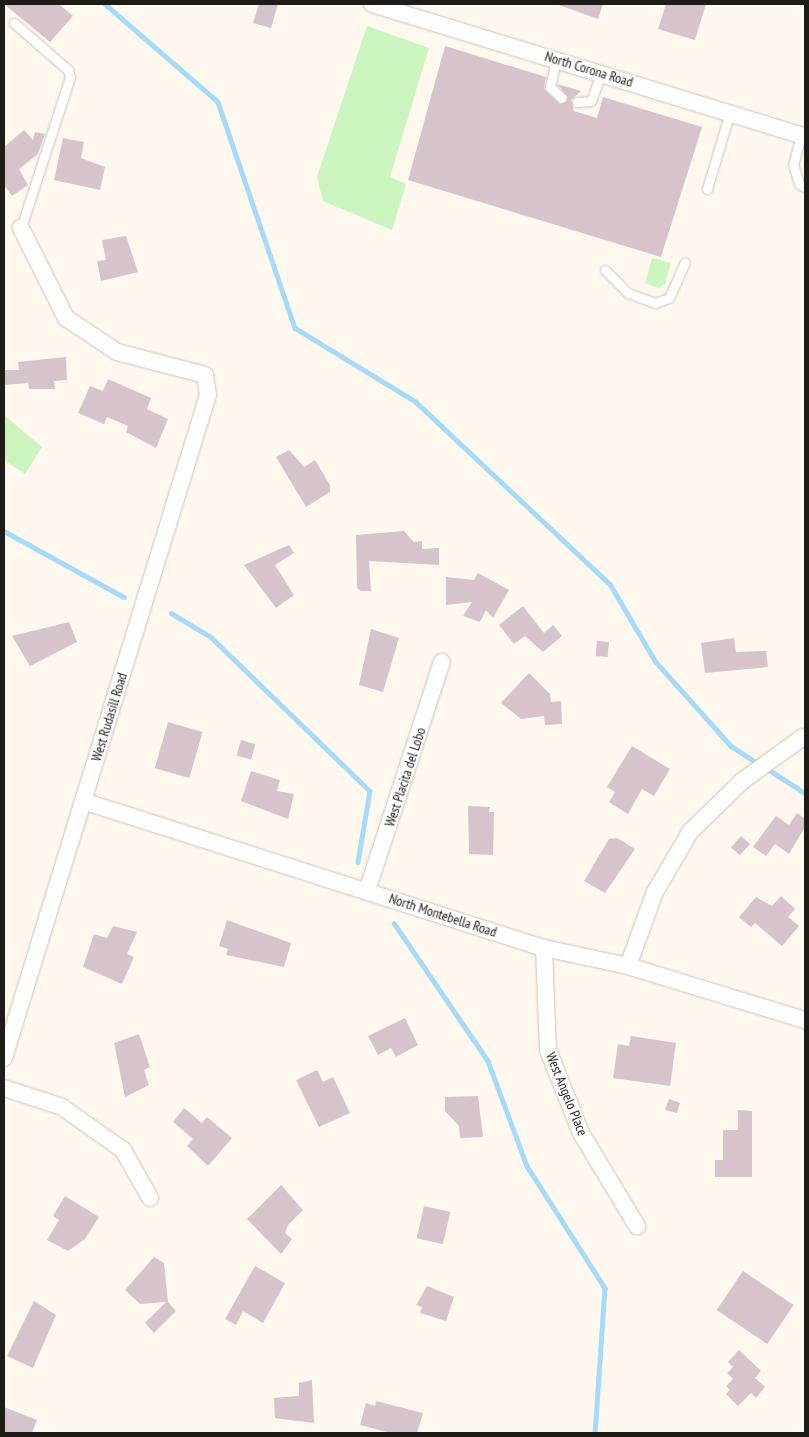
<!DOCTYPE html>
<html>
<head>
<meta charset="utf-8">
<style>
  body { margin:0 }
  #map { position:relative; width:809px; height:1437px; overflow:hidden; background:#fff8ef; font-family:"PT Sans Narrow",sans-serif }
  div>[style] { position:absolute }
  .green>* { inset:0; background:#ccf4be }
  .stream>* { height:4.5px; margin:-2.25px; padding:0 2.25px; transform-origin:2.25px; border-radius:2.25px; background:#a5dbf8 }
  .building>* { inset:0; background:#d6c3cb; transform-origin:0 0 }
  .roads { filter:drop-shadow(0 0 1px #cec2b4) drop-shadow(0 0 1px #cec2b4) }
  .service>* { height:9px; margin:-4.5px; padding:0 4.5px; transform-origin:4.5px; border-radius:4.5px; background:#fff }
  .minor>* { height:16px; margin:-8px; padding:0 8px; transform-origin:8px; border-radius:8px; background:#fff }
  span { translate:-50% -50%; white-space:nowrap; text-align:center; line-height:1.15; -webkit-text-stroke:4px #fff; paint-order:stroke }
  .street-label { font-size:14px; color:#1f1b16 }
  .frame { position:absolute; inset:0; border:5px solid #1f1b16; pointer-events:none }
</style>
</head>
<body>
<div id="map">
  <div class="green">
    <div style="clip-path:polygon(367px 26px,429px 48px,390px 177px,406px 184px,392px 230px,323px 201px,317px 177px)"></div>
    <div style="clip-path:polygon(652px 258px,671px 263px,665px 284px,658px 288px,645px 283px)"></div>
    <div style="clip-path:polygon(4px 415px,42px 447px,25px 474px,4px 460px)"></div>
  </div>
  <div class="stream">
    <div style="left:105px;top:4px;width:150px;rotate:40.9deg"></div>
    <div style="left:218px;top:102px;width:239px;rotate:71.2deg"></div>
    <div style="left:295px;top:328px;width:142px;rotate:31.4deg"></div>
    <div style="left:416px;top:402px;width:266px;rotate:43.2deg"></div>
    <div style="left:610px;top:584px;width:91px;rotate:59.5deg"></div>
    <div style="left:656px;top:662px;width:113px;rotate:48.2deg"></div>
    <div style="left:731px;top:746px;width:33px;rotate:33deg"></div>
    <div style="left:4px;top:531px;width:137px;rotate:28.8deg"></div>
    <div style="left:171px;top:613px;width:47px;rotate:31deg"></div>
    <div style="left:211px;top:637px;width:221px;rotate:44.1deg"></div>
    <div style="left:370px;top:791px;width:72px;rotate:99.6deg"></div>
    <div style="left:766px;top:768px;width:46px;rotate:32.7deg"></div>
    <div style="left:394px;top:923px;width:167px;rotate:55.7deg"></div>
    <div style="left:488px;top:1061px;width:112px;rotate:69.6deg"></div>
    <div style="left:527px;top:1166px;width:145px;rotate:57.4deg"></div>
    <div style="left:605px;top:1288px;width:145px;rotate:93.9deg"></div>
  </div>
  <div class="building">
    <div style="clip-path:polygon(4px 4px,59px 4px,73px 16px,50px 42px)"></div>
    <div style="clip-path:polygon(259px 4px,278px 4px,271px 28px,253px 23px)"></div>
    <div style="clip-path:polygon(556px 4px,603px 4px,598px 19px)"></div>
    <div style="clip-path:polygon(666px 4px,706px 4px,695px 40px,658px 29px)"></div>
    <div style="clip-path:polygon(445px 46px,546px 77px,544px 89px,560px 104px,568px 97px,557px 84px,581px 91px,571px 100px,574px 111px,597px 118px,603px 97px,702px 127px,661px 257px,408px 180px)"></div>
    <div style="clip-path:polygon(24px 130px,33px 140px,35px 132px,45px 134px,38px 154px,19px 169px,28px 185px,12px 196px,4px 185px,4px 147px)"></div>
    <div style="clip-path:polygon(63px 138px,84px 142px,81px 158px,105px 167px,100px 190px,54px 180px)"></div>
    <div style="clip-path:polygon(126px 236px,138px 272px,101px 281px,97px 261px,106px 260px,102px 240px)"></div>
    <div style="clip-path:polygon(66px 357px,67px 380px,54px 381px,55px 389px,29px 389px,28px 383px,4px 385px,4px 370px,19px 370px,18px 362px)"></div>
    <div style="clip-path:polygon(108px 379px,151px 398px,147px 409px,168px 419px,156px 448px,126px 432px,128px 426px,107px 417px,104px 424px,78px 413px,90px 386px,103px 391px)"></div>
    <div style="clip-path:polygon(289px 450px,304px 467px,315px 460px,330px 485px,330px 492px,306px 507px,276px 457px)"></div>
    <div style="clip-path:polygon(404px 531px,414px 542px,422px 541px,422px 549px,439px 548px,439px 565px,369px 561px,371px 591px,361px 591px,357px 588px,356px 535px)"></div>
    <div style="clip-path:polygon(289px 545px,294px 553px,275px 565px,294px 595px,276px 608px,244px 565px)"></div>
    <div style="clip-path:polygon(478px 573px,509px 590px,493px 618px,486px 610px,480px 622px,463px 616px,472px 602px,446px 605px,446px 577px,474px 580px)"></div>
    <div style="clip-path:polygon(523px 606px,544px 633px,553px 625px,562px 636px,543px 652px,525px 636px,514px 644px,499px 625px)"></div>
    <div style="clip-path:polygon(69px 622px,77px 642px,30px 666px,12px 636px)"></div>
    <div style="clip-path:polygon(371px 629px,399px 638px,383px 692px,359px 685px)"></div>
    <div style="clip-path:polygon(734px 638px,736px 652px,766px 651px,768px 667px,705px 673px,701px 643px)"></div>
    <div style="left:597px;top:641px;width:12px;height:15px;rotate:5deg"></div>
    <div style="clip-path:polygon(529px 673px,550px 694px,551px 702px,561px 701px,562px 724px,545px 725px,544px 716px,521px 719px,501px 703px)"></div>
    <div style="left:168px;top:722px;width:36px;height:48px;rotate:16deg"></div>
    <div style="left:241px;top:740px;width:15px;height:16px;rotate:16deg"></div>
    <div style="clip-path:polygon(632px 746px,670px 769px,654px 796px,642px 789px,628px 814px,609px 802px,615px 792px,607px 787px)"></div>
    <div style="clip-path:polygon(251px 771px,280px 780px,277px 791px,294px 794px,288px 819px,241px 801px)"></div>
    <div style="clip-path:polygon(468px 806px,490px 807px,489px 812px,494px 812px,493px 855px,469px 854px)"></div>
    <div style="clip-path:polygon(797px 813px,805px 819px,805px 827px,789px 854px,775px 844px,766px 856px,753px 847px,776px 816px,789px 825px)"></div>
    <div style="left:741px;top:836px;width:12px;height:15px;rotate:42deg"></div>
    <div style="clip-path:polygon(617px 838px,635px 849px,605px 893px,584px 881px,609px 839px)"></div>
    <div style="clip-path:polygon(781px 896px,795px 909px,788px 917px,799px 926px,782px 946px,755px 923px,751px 927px,739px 917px,756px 897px,772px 906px)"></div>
    <div style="clip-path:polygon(227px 920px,291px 943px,284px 967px,226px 955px,228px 949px,219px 946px)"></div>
    <div style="clip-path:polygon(113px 926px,137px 932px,127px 954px,134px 957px,122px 984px,83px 967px,94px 934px,107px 938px)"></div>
    <div style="clip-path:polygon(405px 1018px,418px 1045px,396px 1057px,391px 1048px,378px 1055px,368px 1036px)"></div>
    <div style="clip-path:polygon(139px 1034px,150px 1067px,144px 1070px,149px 1085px,125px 1097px,114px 1043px)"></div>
    <div style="clip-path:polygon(631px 1036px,676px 1043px,670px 1086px,613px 1078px,618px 1044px,629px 1046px)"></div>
    <div style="clip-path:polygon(317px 1070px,323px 1082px,333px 1077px,350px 1113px,319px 1127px,296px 1080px)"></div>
    <div style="clip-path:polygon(478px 1096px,483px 1137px,460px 1138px,459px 1126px,445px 1111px,445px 1097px)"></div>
    <div style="clip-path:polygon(669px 1099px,680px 1103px,677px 1113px,665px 1110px)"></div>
    <div style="clip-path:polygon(184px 1108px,202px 1123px,207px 1117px,232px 1138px,208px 1166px,187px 1146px,193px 1139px,173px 1122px)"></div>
    <div style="clip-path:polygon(738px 1110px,752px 1111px,752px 1177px,715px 1177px,715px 1160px,723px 1160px,723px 1130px,738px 1130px)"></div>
    <div style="clip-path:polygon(281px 1185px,303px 1210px,288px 1225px,285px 1233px,292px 1239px,281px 1254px,247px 1219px)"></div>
    <div style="clip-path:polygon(65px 1196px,99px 1217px,85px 1239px,68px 1251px,47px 1240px,59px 1220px,53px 1216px)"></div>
    <div style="left:424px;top:1206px;width:27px;height:33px;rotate:13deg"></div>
    <div style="clip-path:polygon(154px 1257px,164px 1263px,168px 1302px,176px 1311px,154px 1333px,145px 1323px,166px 1302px,140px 1304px,125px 1290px)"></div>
    <div style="clip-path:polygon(255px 1266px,285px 1283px,263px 1323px,243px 1311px,236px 1325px,225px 1319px)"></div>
    <div style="left:743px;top:1271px;width:61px;height:47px;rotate:34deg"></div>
    <div style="clip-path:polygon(427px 1286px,454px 1297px,446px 1321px,420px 1313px,422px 1307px,416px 1305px)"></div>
    <div style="clip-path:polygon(34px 1301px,56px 1315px,33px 1368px,7px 1356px)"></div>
    <div style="clip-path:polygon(739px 1350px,761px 1371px,755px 1378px,765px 1387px,756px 1398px,751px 1393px,738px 1406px,726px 1394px,730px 1390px,726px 1386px,733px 1379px,727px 1373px,733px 1367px,728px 1362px)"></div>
    <div style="clip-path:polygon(312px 1380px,314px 1423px,275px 1418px,274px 1398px,299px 1396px,299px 1383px)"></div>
    <div style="clip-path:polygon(376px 1401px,423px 1413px,417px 1433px,391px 1433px,360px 1425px,366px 1403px,375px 1406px)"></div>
    <div style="clip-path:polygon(4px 1407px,37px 1420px,32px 1433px,4px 1433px)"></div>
  </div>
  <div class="roads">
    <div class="service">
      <div style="left:14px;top:23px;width:72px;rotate:41deg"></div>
      <div style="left:68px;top:70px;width:7px;rotate:74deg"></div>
      <div style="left:70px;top:77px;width:159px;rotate:108deg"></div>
      <div style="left:556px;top:59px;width:29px;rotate:102deg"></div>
      <div style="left:550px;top:87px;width:16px;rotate:43deg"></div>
      <div style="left:577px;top:102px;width:14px;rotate:-4deg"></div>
      <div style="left:591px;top:101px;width:30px;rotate:-70deg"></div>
      <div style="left:801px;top:135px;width:30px;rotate:105deg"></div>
      <div style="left:793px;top:164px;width:21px;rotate:73deg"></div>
      <div style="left:799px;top:184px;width:7px;rotate:27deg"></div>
      <div style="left:707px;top:189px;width:80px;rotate:-73.4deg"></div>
      <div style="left:605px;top:270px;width:33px;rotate:45deg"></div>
      <div style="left:628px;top:293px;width:29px;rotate:20deg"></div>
      <div style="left:655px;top:303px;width:15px;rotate:-20deg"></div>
      <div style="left:669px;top:298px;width:39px;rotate:-66deg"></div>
    </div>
    <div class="minor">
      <div style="left:372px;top:4px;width:453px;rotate:17deg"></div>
      <div style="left:83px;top:801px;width:484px;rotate:17.7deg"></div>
      <div style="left:544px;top:948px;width:86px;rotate:12.1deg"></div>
      <div style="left:628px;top:966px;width:185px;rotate:17deg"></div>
      <div style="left:367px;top:891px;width:241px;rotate:-71.9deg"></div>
      <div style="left:544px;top:948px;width:102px;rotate:87.8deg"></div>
      <div style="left:548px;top:1050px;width:89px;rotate:68.3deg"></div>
      <div style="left:581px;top:1133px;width:109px;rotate:58.9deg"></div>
      <div style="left:628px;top:966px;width:79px;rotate:-70deg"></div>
      <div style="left:655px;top:892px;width:69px;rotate:-59.7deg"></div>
      <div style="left:690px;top:832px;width:73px;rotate:-44.4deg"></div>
      <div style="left:742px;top:781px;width:75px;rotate:-35.8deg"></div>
      <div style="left:4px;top:1058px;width:694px;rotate:-72.9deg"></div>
      <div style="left:208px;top:395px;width:20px;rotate:-99deg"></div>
      <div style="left:205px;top:375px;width:91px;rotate:-165.4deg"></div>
      <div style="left:117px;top:352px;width:61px;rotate:-146.3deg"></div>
      <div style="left:66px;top:318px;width:101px;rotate:-116.6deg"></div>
      <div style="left:4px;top:1088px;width:61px;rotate:18.1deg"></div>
      <div style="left:62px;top:1107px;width:75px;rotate:35.2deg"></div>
      <div style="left:123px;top:1150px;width:55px;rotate:60.6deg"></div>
    </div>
  </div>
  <div class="street-label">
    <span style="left:589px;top:69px;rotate:17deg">North Corona Road</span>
    <span style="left:109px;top:717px;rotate:-73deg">West Rudasill Road</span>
    <span style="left:405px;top:777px;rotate:-72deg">West Placita del Lobo</span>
    <span style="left:443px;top:915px;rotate:18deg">North Montebella Road</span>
    <span style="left:567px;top:1094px;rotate:68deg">West Angelo Place</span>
  </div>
  <div class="frame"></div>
</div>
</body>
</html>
